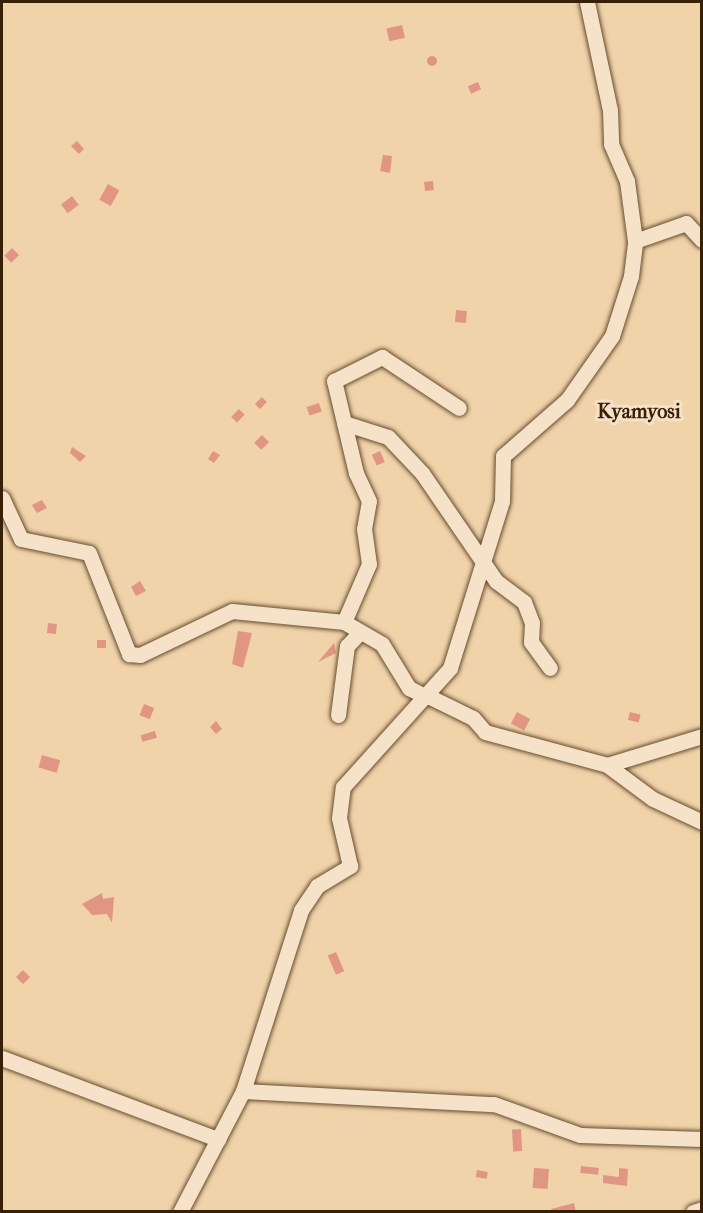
<!DOCTYPE html>
<html>
<head>
<meta charset="utf-8">
<style>
  body { margin:0 }
  #map { position:relative; width:703px; height:1213px; overflow:hidden; background:#f1d3aa; font-family:"IM FELL French Canon",serif }
  div>[style] { position:absolute }
  .building>* { inset:0; background:#e19683; transform-origin:0 0 }
  .round { border-radius:50% }
  .roads { filter:drop-shadow(0 0 2px #664d2e) drop-shadow(0 0 2px #664d2e) }
  .minor>* { height:15px; margin:-7.5px; padding:0 7.5px; transform-origin:7.5px; border-radius:7.5px; background:#f6e2c8 }
  span { translate:-50% -50%; white-space:nowrap; text-align:center; line-height:1.15; -webkit-text-stroke:6px #f6e2c8; paint-order:stroke }
  .quarter-label { font-size:20px; color:#372005; font-weight:700 }
  .frame { position:absolute; inset:0; border:3px solid #372005; pointer-events:none }
</style>
</head>
<body>
<div id="map">
  <div class="building">
    <div style="left:402px;top:25px;width:13px;height:16px;rotate:77deg"></div>
    <div class="round" style="left:427px;top:56px;width:10px;height:10px"></div>
    <div style="left:478px;top:82px;width:8px;height:11px;rotate:67deg"></div>
    <div style="clip-path:polygon(77px 141px,84px 149px,79px 154px,71px 146px)"></div>
    <div style="clip-path:polygon(383px 155px,392px 156px,390px 173px,380px 171px)"></div>
    <div style="left:433px;top:181px;width:9px;height:9px;rotate:84deg"></div>
    <div style="left:108px;top:184px;width:13px;height:18px;rotate:29deg"></div>
    <div style="left:72px;top:196px;width:11px;height:14px;rotate:52deg"></div>
    <div style="left:12px;top:248px;width:10px;height:11px;rotate:45deg"></div>
    <div style="left:456px;top:310px;width:11px;height:12px;rotate:5deg"></div>
    <div style="left:262px;top:397px;width:7px;height:10px;rotate:45deg"></div>
    <div style="left:319px;top:403px;width:9px;height:13px;rotate:72deg"></div>
    <div style="left:239px;top:409px;width:8px;height:11px;rotate:45deg"></div>
    <div style="left:262px;top:435px;width:10px;height:11px;rotate:45deg"></div>
    <div style="clip-path:polygon(72px 447px,86px 456px,80px 462px,70px 453px)"></div>
    <div style="clip-path:polygon(213px 451px,220px 455px,214px 463px,208px 459px)"></div>
    <div style="left:380px;top:451px;width:12px;height:9px;rotate:66deg"></div>
    <div style="clip-path:polygon(42px 500px,47px 508px,37px 513px,32px 505px)"></div>
    <div style="clip-path:polygon(140px 581px,146px 591px,136px 596px,131px 587px)"></div>
    <div style="left:48px;top:623px;width:9px;height:10px;rotate:6deg"></div>
    <div style="clip-path:polygon(238px 631px,252px 633px,243px 668px,232px 664px)"></div>
    <div style="left:97px;top:640px;width:9px;height:8px"></div>
    <div style="clip-path:polygon(334px 643px,336px 653px,318px 662px)"></div>
    <div style="left:144px;top:704px;width:11px;height:12px;rotate:22deg"></div>
    <div style="left:517px;top:712px;width:15px;height:13px;rotate:28deg"></div>
    <div style="left:630px;top:712px;width:11px;height:8px;rotate:15deg"></div>
    <div style="clip-path:polygon(216px 721px,222px 729px,216px 734px,210px 727px)"></div>
    <div style="left:155px;top:731px;width:7px;height:15px;rotate:74deg"></div>
    <div style="left:42px;top:755px;width:19px;height:13px;rotate:16deg"></div>
    <div style="clip-path:polygon(102px 893px,103px 899px,114px 897px,112px 923px,107px 914px,92px 915px,82px 904px)"></div>
    <div style="left:336px;top:952px;width:21px;height:9px;rotate:67deg"></div>
    <div style="left:23px;top:970px;width:10px;height:10px;rotate:45deg"></div>
    <div style="left:521px;top:1129px;width:22px;height:9px;rotate:87deg"></div>
    <div style="left:581px;top:1166px;width:18px;height:7px;rotate:6deg"></div>
    <div style="left:534px;top:1168px;width:15px;height:20px;rotate:4deg"></div>
    <div style="clip-path:polygon(619px 1168px,628px 1169px,627px 1186px,603px 1183px,603px 1175px,619px 1177px)"></div>
    <div style="left:477px;top:1170px;width:11px;height:7px;rotate:10deg"></div>
    <div style="clip-path:polygon(574px 1203px,576px 1212px,551px 1212px,551px 1209px)"></div>
  </div>
  <div class="roads">
    <div class="minor">
      <div style="left:587px;top:2px;width:110px;rotate:78deg"></div>
      <div style="left:610px;top:110px;width:34px;rotate:88deg"></div>
      <div style="left:611px;top:144px;width:40px;rotate:66.6deg"></div>
      <div style="left:627px;top:181px;width:61px;rotate:82.4deg"></div>
      <div style="left:344px;top:423px;width:46px;rotate:17.7deg"></div>
      <div style="left:388px;top:437px;width:50px;rotate:46.6deg"></div>
      <div style="left:422px;top:473px;width:131px;rotate:55.6deg"></div>
      <div style="left:496px;top:581px;width:35px;rotate:37deg"></div>
      <div style="left:524px;top:602px;width:22px;rotate:69deg"></div>
      <div style="left:532px;top:623px;width:19px;rotate:93deg"></div>
      <div style="left:531px;top:642px;width:32px;rotate:54deg"></div>
      <div style="left:2px;top:498px;width:45px;rotate:65.1deg"></div>
      <div style="left:21px;top:539px;width:69px;rotate:11.6deg"></div>
      <div style="left:89px;top:553px;width:109px;rotate:68.4deg"></div>
      <div style="left:129px;top:654px;width:11px;rotate:5deg"></div>
      <div style="left:140px;top:655px;width:102px;rotate:-25.6deg"></div>
      <div style="left:232px;top:611px;width:113px;rotate:5.6deg"></div>
      <div style="left:344px;top:622px;width:44px;rotate:30.1deg"></div>
      <div style="left:382px;top:644px;width:52px;rotate:58.5deg"></div>
      <div style="left:409px;top:688px;width:20px;rotate:27deg"></div>
      <div style="left:344px;top:622px;width:63px;rotate:-66.7deg"></div>
      <div style="left:369px;top:564px;width:35px;rotate:-98deg"></div>
      <div style="left:364px;top:529px;width:28px;rotate:-80deg"></div>
      <div style="left:369px;top:501px;width:31px;rotate:-115deg"></div>
      <div style="left:356px;top:473px;width:95px;rotate:-103.4deg"></div>
      <div style="left:334px;top:381px;width:54px;rotate:-26.6deg"></div>
      <div style="left:382px;top:357px;width:92px;rotate:33.5deg"></div>
      <div style="left:428px;top:696px;width:50px;rotate:26.1deg"></div>
      <div style="left:473px;top:718px;width:18px;rotate:49deg"></div>
      <div style="left:485px;top:732px;width:126px;rotate:15.1deg"></div>
      <div style="left:607px;top:765px;width:99px;rotate:-17deg"></div>
      <div style="left:338px;top:715px;width:70px;rotate:-82.6deg"></div>
      <div style="left:347px;top:646px;width:16px;rotate:-47deg"></div>
      <div style="left:607px;top:765px;width:57px;rotate:36.5deg"></div>
      <div style="left:653px;top:799px;width:54px;rotate:25.1deg"></div>
      <div style="left:2px;top:1058px;width:231px;rotate:20.6deg"></div>
      <div style="left:243px;top:1091px;width:251px;rotate:3deg"></div>
      <div style="left:494px;top:1104px;width:91px;rotate:19.8deg"></div>
      <div style="left:580px;top:1135px;width:122px;rotate:1.9deg"></div>
      <div style="left:180px;top:1212px;width:136px;rotate:-62.5deg"></div>
      <div style="left:243px;top:1091px;width:190px;rotate:-72.2deg"></div>
      <div style="left:301px;top:910px;width:29px;rotate:-56deg"></div>
      <div style="left:317px;top:886px;width:39px;rotate:-31deg"></div>
      <div style="left:350px;top:866px;width:49px;rotate:-102.9deg"></div>
      <div style="left:339px;top:818px;width:31px;rotate:-83deg"></div>
      <div style="left:343px;top:787px;width:160px;rotate:-48deg"></div>
      <div style="left:450px;top:668px;width:175px;rotate:-72.7deg"></div>
      <div style="left:502px;top:501px;width:45px;rotate:-88.7deg"></div>
      <div style="left:503px;top:456px;width:85px;rotate:-41.2deg"></div>
      <div style="left:567px;top:400px;width:78px;rotate:-54.9deg"></div>
      <div style="left:612px;top:336px;width:63px;rotate:-72.4deg"></div>
      <div style="left:631px;top:276px;width:35px;rotate:-83deg"></div>
      <div style="left:635px;top:241px;width:54px;rotate:-19.4deg"></div>
      <div style="left:686px;top:223px;width:23px;rotate:47deg"></div>
      <div style="left:693px;top:1212px;width:9px;rotate:-18deg"></div>
    </div>
  </div>
  <div class="quarter-label">
    <span style="left:639px;top:411px">Kyamyosi</span>
  </div>
  <div class="frame"></div>
</div>
</body>
</html>
